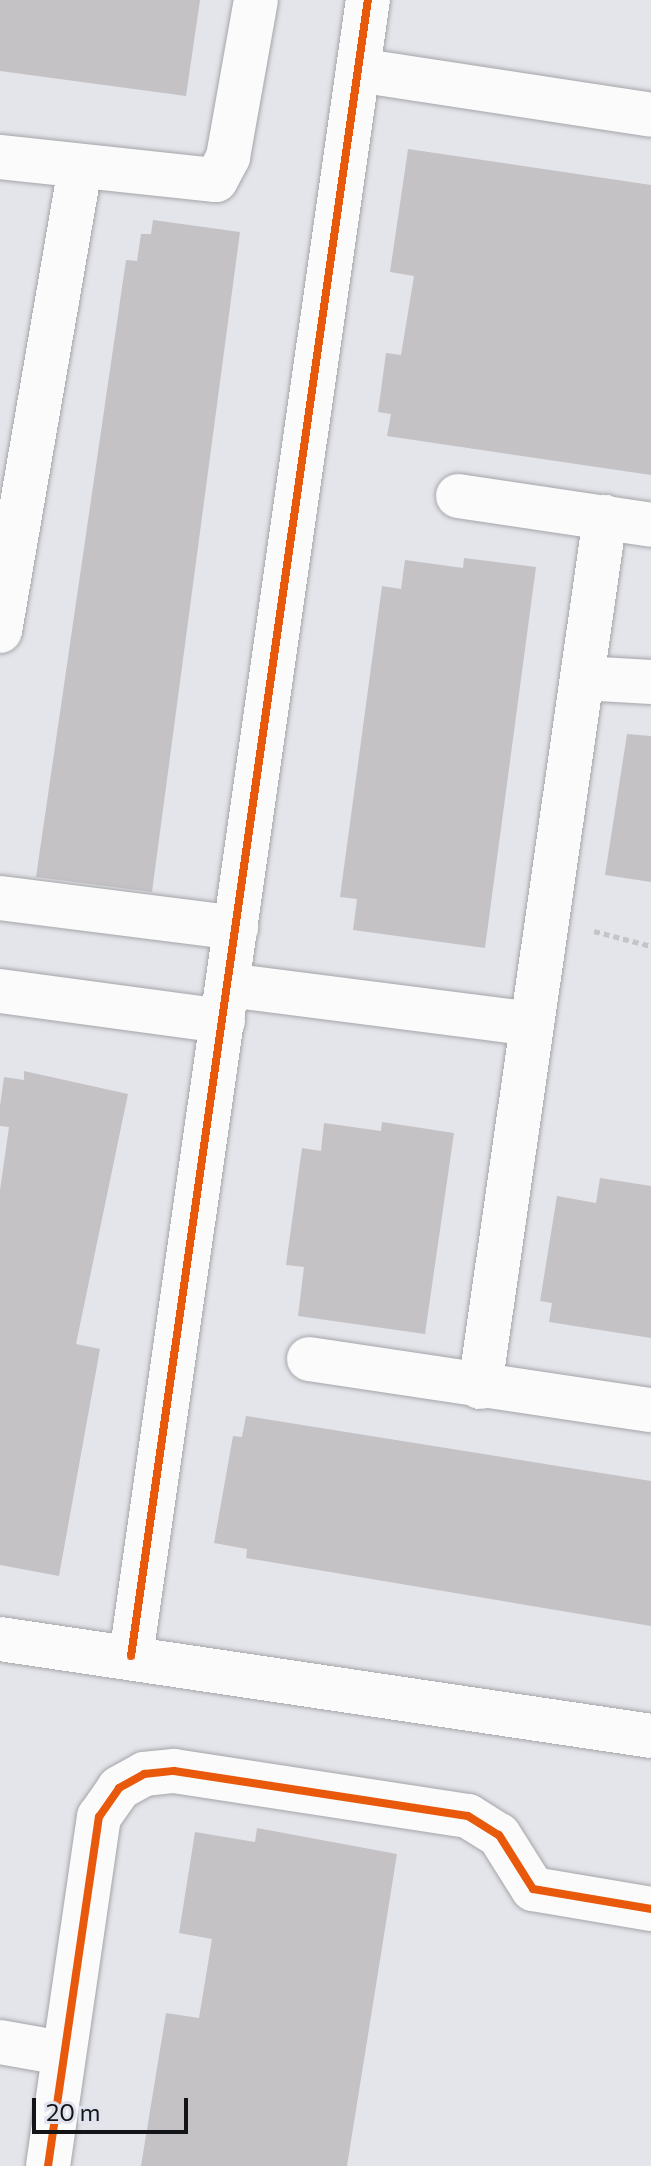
<!DOCTYPE html>
<html>
<head>
<meta charset="utf-8">
<style>
  body { margin:0 }
  #map { position:relative; width:651px; height:2166px; overflow:hidden; background:#e4e5ea; font-family:Commissioner,sans-serif }
  div>[style] { position:absolute }
  .building>* { inset:0; background:#c4c2c5 }
  .path>* { height:5px; margin-top:-2.5px; transform-origin:0; background:repeating-linear-gradient(90deg,#c5c5c8 0 6px,transparent 0 10px) }
  .roads { filter:drop-shadow(0 0 2px #a4a5a9) drop-shadow(0 0 2px #a4a5a9) }
  .minor>* { height:44px; margin:-22px; padding:0 22px; transform-origin:22px; border-radius:22px; background:#fbfbfc }
  .cycleway>* { height:8px; margin:-4px; padding:0 4px; transform-origin:4px; border-radius:4px; background:#e8590c }
  span { translate:-50% -50%; white-space:nowrap; text-align:center; line-height:1.15; -webkit-text-stroke:8px #e0e3ee; paint-order:stroke }
  .scale { position:absolute; left:32px; top:2098px; width:156px; height:36px; box-sizing:border-box; border:4px solid #131417; border-top:0; padding-left:10px; font-size:24px; line-height:28px; white-space:nowrap; color:#131417; -webkit-text-stroke:6px #e0e3ee; paint-order:stroke }
</style>
</head>
<body>
<div id="map">
  <div class="building">
    <div style="clip-path:polygon(0 0,200px 0,186px 96px,0 71px)"></div>
    <div style="clip-path:polygon(408px 149px,651px 185px,651px 475px,387px 436px,391px 414px,378px 412px,386px 353px,401px 355px,414px 276px,390px 272px)"></div>
    <div style="clip-path:polygon(153px 220px,240px 232px,152px 892px,36px 877px,126px 260px,137px 261px,141px 234px,151px 234px)"></div>
    <div style="clip-path:polygon(464px 558px,536px 567px,485px 948px,353px 930px,357px 899px,340px 897px,382px 586px,401px 589px,405px 560px,463px 568px)"></div>
    <div style="clip-path:polygon(627px 734px,651px 736px,651px 882px,605px 875px)"></div>
    <div style="clip-path:polygon(24px 1071px,128px 1094px,76px 1344px,100px 1349px,59px 1576px,0 1565px,0 1190px,9px 1127px,0 1126px,0 1106px,4px 1077px,24px 1080px)"></div>
    <div style="clip-path:polygon(382px 1122px,454px 1133px,425px 1334px,298px 1316px,304px 1267px,286px 1265px,302px 1148px,321px 1151px,324px 1123px,381px 1131px)"></div>
    <div style="clip-path:polygon(600px 1178px,651px 1186px,651px 1338px,549px 1322px,552px 1303px,540px 1301px,557px 1196px,596px 1203px)"></div>
    <div style="clip-path:polygon(246px 1416px,651px 1481px,651px 1626px,246px 1558px,247px 1549px,214px 1543px,233px 1436px,242px 1437px)"></div>
    <div style="clip-path:polygon(257px 1828px,397px 1854px,347px 2166px,141px 2166px,166px 2013px,199px 2018px,212px 1939px,179px 1933px,195px 1832px,255px 1842px)"></div>
  </div>
  <div class="path">
    <div style="left:594px;top:931px;width:59px;rotate:14.7deg"></div>
  </div>
  <div class="roads">
    <div class="minor">
      <div style="left:358px;top:70px;width:296px;rotate:8.7deg"></div>
      <div style="left:0;top:157px;width:217px;rotate:6.1deg"></div>
      <div style="left:216px;top:180px;width:26px;rotate:-62deg"></div>
      <div style="left:228px;top:157px;width:159px;rotate:-79.9deg"></div>
      <div style="left:458px;top:496px;width:195px;rotate:8.5deg"></div>
      <div style="left:0;top:631px;width:471px;rotate:-80.2deg"></div>
      <div style="left:582px;top:678px;width:69px;rotate:3.3deg"></div>
      <div style="left:0;top:898px;width:238px;rotate:7.2deg"></div>
      <div style="left:228px;top:985px;width:306px;rotate:7.3deg"></div>
      <div style="left:0;top:991px;width:225px;rotate:7.7deg"></div>
      <div style="left:309px;top:1359px;width:346px;rotate:8.5deg"></div>
      <div style="left:480px;top:1387px;width:879px;rotate:-81.82deg"></div>
      <div style="left:0;top:1639px;width:658px;rotate:8.47deg"></div>
      <div style="left:131px;top:1656px;width:1673px;rotate:-81.86deg"></div>
      <div style="left:0;top:2042px;width:63px;rotate:10.1deg"></div>
      <div style="left:48px;top:2166px;width:353px;rotate:-81.7deg"></div>
      <div style="left:99px;top:1817px;width:35px;rotate:-55deg"></div>
      <div style="left:119px;top:1788px;width:29px;rotate:-29deg"></div>
      <div style="left:144px;top:1774px;width:30px;rotate:-6deg"></div>
      <div style="left:174px;top:1771px;width:297px;rotate:8.7deg"></div>
      <div style="left:468px;top:1816px;width:36px;rotate:32deg"></div>
      <div style="left:499px;top:1835px;width:64px;rotate:57.8deg"></div>
      <div style="left:533px;top:1889px;width:120px;rotate:9.6deg"></div>
    </div>
  </div>
  <div class="cycleway">
    <div style="left:131px;top:1656px;width:1673px;rotate:-81.86deg"></div>
    <div style="left:48px;top:2166px;width:353px;rotate:-81.7deg"></div>
    <div style="left:99px;top:1817px;width:35px;rotate:-55deg"></div>
    <div style="left:119px;top:1788px;width:29px;rotate:-29deg"></div>
    <div style="left:144px;top:1774px;width:30px;rotate:-6deg"></div>
    <div style="left:174px;top:1771px;width:297px;rotate:8.7deg"></div>
    <div style="left:468px;top:1816px;width:36px;rotate:32deg"></div>
    <div style="left:499px;top:1835px;width:64px;rotate:57.8deg"></div>
    <div style="left:533px;top:1889px;width:120px;rotate:9.6deg"></div>
  </div>
  <div class="scale">20 m</div>
</div>
</body>
</html>
